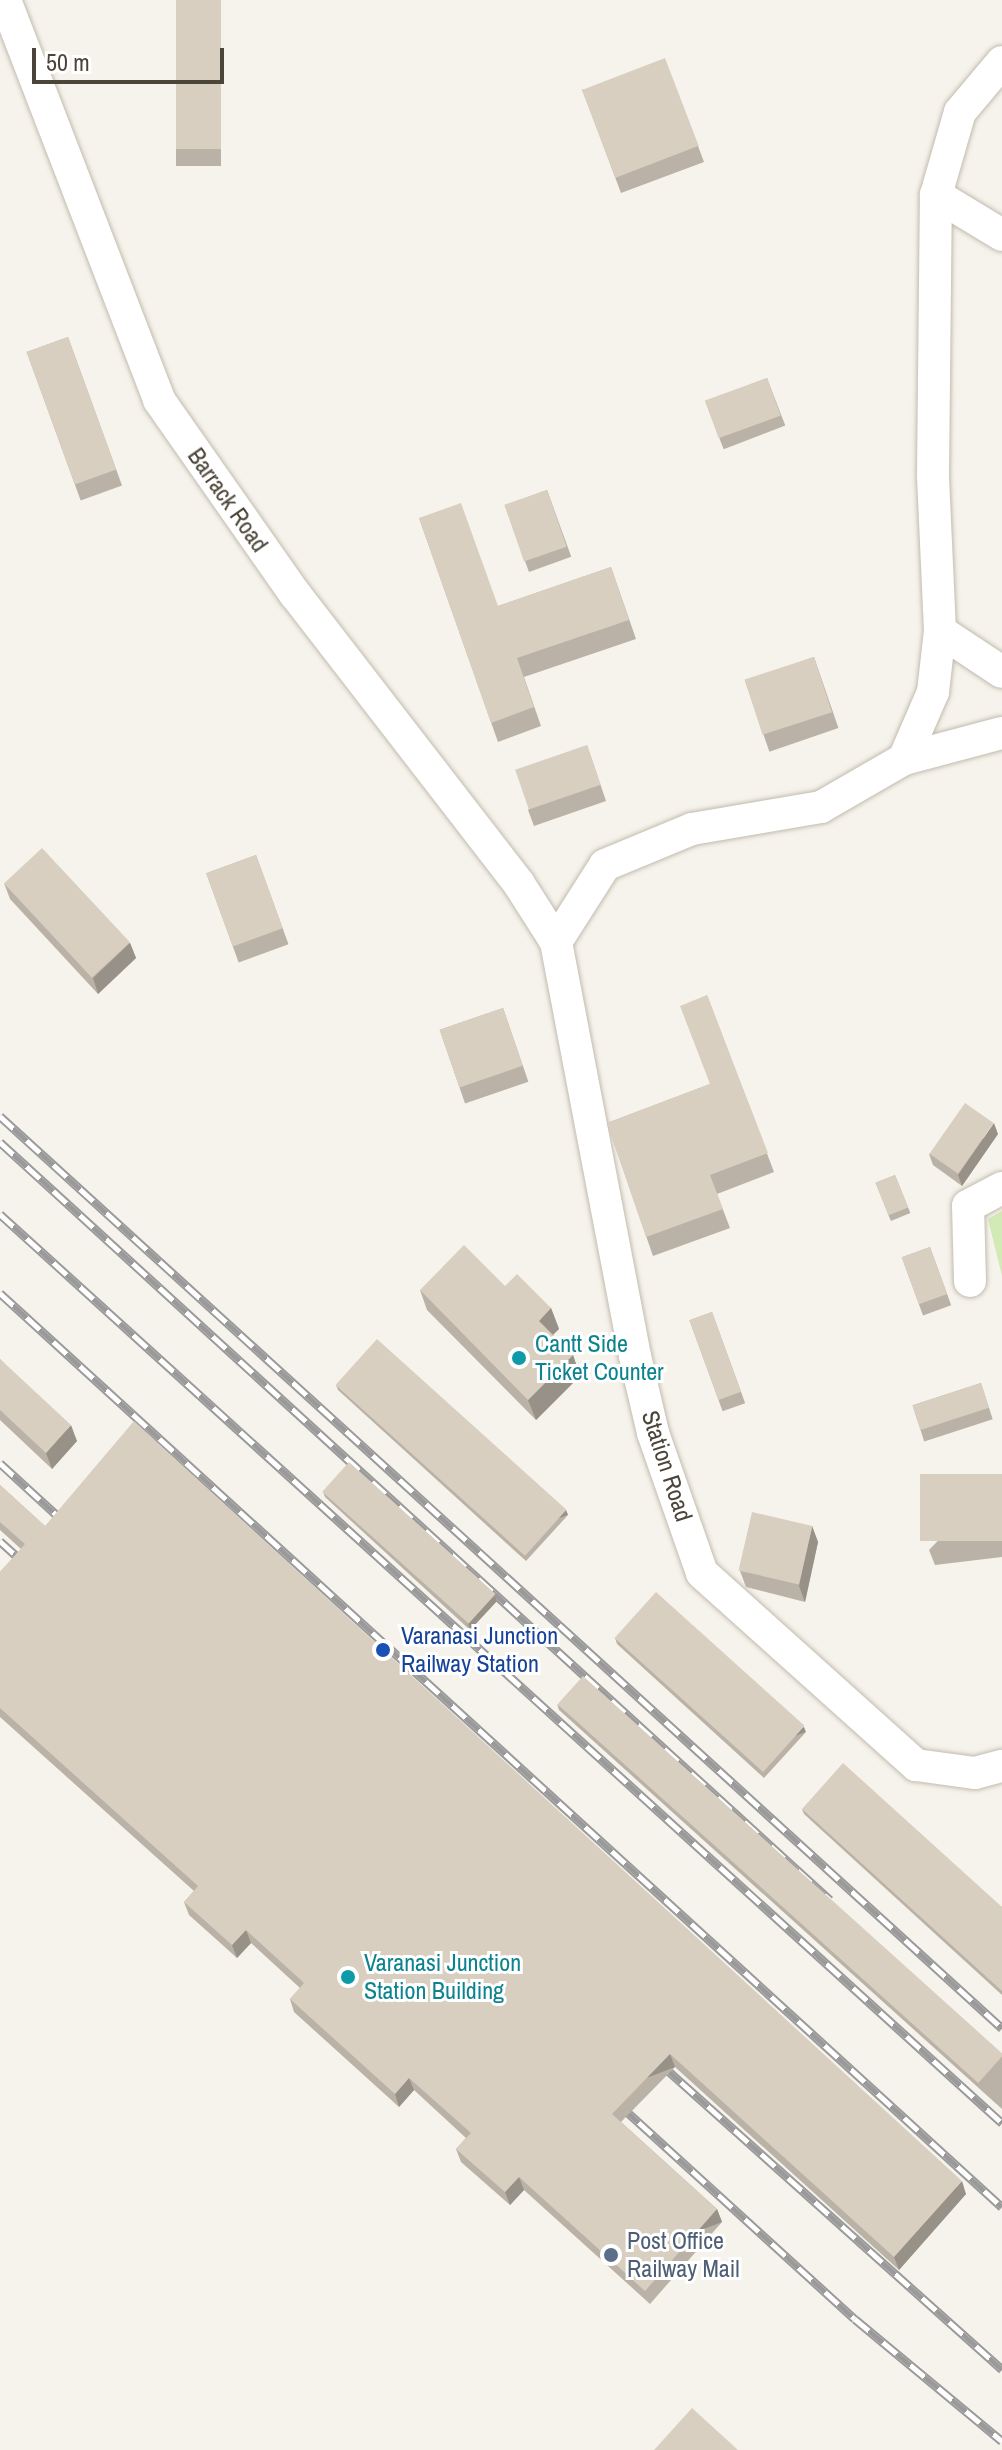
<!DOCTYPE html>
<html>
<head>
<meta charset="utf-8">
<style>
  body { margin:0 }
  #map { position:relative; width:1002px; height:2450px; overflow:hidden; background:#f6f3ec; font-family:"Archivo Narrow",sans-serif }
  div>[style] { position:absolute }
  .green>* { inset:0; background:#d2eab5 }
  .roads { filter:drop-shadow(0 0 2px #c2bbae) drop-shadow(0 0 2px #c2bbae) }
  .minor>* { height:32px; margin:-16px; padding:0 16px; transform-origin:16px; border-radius:16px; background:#fff }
  .rail>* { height:9px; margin-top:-4.5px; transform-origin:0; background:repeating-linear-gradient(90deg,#fff 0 18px,#9a9a9a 0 36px); box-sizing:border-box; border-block:2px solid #9a9a9a }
  .wall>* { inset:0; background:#bab2a6; transform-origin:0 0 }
  .shaded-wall>* { inset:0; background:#979187; transform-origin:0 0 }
  .building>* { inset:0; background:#d8cfc1; transform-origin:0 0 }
  .dots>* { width:22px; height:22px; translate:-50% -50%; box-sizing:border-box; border:4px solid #fff; border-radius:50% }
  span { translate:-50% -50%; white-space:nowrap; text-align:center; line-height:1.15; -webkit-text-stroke:6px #fff; paint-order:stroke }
  .street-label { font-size:24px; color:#4b4439 }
  .culture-label { font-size:24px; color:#0d838f }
  .left { translate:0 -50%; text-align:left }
  .transit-label { font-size:24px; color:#164399 }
  .service-label { font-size:24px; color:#4e5e75 }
  .scale { position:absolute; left:32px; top:48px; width:192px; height:36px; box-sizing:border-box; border:4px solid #4b4439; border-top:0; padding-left:10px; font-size:24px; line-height:28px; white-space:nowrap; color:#4b4439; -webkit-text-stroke:6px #fff; paint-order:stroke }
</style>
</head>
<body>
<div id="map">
  <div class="green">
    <div style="clip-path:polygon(1002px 1211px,1002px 1276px,988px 1219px)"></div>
  </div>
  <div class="roads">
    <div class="minor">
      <div style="left:5px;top:0;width:429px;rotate:68.9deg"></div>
      <div style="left:159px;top:400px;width:237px;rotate:55deg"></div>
      <div style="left:295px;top:594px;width:366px;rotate:52.3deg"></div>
      <div style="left:519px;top:884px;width:69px;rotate:57.5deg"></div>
      <div style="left:556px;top:942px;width:421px;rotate:79.2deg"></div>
      <div style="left:635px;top:1356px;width:79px;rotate:76.8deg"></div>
      <div style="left:653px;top:1433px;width:148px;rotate:70.7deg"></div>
      <div style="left:702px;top:1573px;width:288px;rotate:41.9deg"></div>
      <div style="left:916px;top:1765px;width:60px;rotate:7.7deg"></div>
      <div style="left:975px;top:1773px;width:28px;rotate:-15deg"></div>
      <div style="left:936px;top:195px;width:86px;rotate:-73.9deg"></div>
      <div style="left:960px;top:112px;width:65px;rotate:-50deg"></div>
      <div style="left:940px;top:631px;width:74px;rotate:33.5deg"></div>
      <div style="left:904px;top:759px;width:101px;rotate:-14.9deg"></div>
      <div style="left:556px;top:942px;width:91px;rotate:-57.5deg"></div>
      <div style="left:605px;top:865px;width:94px;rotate:-22.5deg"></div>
      <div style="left:692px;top:829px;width:131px;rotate:-9.7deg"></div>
      <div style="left:821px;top:807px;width:96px;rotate:-30deg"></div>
      <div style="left:904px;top:759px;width:73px;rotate:-66.6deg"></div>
      <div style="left:933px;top:692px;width:61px;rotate:-83.5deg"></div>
      <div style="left:940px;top:631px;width:157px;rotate:-92.6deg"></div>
      <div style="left:933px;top:474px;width:279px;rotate:-89.4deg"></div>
      <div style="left:936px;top:195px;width:77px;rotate:31.2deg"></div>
      <div style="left:970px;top:1281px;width:75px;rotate:-91.5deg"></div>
      <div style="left:968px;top:1206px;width:38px;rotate:-28deg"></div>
    </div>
  </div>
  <div class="rail">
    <div style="left:0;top:1116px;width:1355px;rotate:42.31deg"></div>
    <div style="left:0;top:1142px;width:1124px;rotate:42.4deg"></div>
    <div style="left:0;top:1214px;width:1353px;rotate:42.21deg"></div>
    <div style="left:0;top:1293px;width:1356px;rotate:42.37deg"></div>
    <div style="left:0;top:1463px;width:96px;rotate:42.5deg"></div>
    <div style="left:0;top:1541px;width:43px;rotate:42.2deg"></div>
    <div style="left:654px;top:2058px;width:467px;rotate:41.8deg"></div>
    <div style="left:612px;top:2098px;width:328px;rotate:42.3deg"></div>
    <div style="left:855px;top:2319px;width:191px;rotate:39.7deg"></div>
  </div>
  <div class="wall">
    <div style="left:176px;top:0;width:45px;height:166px"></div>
    <div style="clip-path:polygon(582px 89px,698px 146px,704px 162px,621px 193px)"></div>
    <div style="left:68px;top:337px;width:158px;height:44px;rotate:70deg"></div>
    <div style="left:767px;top:378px;width:51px;height:66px;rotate:69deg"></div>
    <div style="left:547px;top:490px;width:71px;height:45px;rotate:70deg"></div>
    <div style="clip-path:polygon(419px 518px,498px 606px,611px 567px,636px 639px,524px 677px,541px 726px,498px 742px)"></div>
    <div style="left:814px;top:657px;width:75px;height:73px;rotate:71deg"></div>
    <div style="clip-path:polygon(587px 745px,606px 801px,534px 826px,528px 810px)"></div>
    <div style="left:256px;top:855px;width:95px;height:53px;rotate:70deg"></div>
    <div style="clip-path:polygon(4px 883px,130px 943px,136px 958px,98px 994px,10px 899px)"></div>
    <div style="clip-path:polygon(707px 995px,774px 1172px,717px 1194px,730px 1228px,653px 1256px,607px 1123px,710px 1084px)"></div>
    <div style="left:503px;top:1008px;width:78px;height:67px;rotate:71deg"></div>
    <div style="clip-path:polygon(998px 1134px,962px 1186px,933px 1165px,929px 1154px)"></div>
    <div style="left:895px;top:1175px;width:41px;height:21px;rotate:68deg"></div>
    <div style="left:930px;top:1247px;width:62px;height:30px;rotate:70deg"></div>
    <div style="clip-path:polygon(505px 1286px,551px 1308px,559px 1329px,553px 1335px,573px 1355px,580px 1376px,536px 1420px,427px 1310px,420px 1290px)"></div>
    <div style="left:712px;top:1312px;width:97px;height:24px;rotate:70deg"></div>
    <div style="clip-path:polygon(0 1359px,77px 1441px,52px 1469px,0 1420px)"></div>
    <div style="left:981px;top:1383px;width:38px;height:72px;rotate:72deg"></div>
    <div style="clip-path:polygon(336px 1385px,566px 1510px,568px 1515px,526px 1561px,338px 1390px)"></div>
    <div style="clip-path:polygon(1002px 1474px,1002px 1557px,935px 1565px,929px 1550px)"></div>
    <div style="clip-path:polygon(0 1485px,45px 1526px,966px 2194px,899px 2270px,675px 2067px,621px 2122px,717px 2209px,722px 2222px,650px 2304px,524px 2190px,510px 2205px,461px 2162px,456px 2149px,466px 2138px,414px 2090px,399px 2107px,294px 2012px,290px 1999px,300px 1988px,251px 1943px,237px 1958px,189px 1915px,184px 1902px,194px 1891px,0 1717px,0 1572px,21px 1549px,0 1530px)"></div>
    <div style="clip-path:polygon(323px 1492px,495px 1595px,497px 1601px,470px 1630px,325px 1497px)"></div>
    <div style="clip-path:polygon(812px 1526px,818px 1542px,805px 1602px,746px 1587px,740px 1571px)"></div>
    <div style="clip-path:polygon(615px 1638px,806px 1732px,764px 1778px,617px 1644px)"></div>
    <div style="clip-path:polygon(557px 1704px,1002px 2056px,1002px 2109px,559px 1710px)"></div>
    <div style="clip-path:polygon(802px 1809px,1002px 1907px,1002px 1995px,804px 1814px)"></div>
  </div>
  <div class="shaded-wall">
    <div style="clip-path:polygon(130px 943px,136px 958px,98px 994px,93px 978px)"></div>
    <div style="clip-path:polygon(994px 1123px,998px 1134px,962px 1186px,958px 1175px)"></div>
    <div style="clip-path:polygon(551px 1308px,559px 1329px,546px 1341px,539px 1321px)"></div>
    <div style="clip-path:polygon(573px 1355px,580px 1376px,536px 1420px,528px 1400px)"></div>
    <div style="clip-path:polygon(71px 1425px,77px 1441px,52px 1469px,46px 1453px)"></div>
    <div style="left:566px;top:1510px;width:5px;height:62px;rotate:68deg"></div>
    <div style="clip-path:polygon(812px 1526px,818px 1542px,805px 1602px,799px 1586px)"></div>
    <div style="clip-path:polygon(495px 1595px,497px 1601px,470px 1630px,468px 1624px)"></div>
    <div style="left:804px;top:1727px;width:5px;height:62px;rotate:68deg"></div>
    <div style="clip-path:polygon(246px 1930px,251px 1943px,237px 1958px,232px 1945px)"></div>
    <div style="left:670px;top:2054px;width:14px;height:83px;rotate:69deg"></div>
    <div style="clip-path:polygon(409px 2078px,414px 2090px,399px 2107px,395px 2094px)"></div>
    <div style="clip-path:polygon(519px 2177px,524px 2190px,510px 2205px,505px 2192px)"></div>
    <div style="clip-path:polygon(962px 2181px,966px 2194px,899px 2270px,894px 2257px)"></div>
    <div style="left:717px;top:2209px;width:14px;height:109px;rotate:69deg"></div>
  </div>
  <div class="building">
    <div style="left:176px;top:0;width:45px;height:149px"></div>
    <div style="left:665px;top:58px;width:94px;height:89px;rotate:69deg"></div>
    <div style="left:68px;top:337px;width:141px;height:44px;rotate:70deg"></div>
    <div style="left:767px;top:378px;width:40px;height:66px;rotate:70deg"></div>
    <div style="left:547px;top:490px;width:60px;height:45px;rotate:71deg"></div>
    <div style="clip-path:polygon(461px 503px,498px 606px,611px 567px,629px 620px,517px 658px,534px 707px,491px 723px,419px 518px)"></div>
    <div style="left:814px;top:657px;width:58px;height:73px;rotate:72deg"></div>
    <div style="left:587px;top:745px;width:42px;height:76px;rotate:71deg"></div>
    <div style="left:42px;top:848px;width:129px;height:52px;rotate:47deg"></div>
    <div style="left:256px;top:855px;width:78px;height:53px;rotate:70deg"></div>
    <div style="clip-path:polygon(707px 995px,768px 1153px,710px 1175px,723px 1209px,646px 1237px,607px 1123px,710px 1084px,680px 1006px)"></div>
    <div style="left:503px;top:1008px;width:61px;height:67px;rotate:71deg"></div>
    <div style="left:965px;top:1103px;width:35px;height:62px;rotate:35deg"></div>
    <div style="left:895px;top:1175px;width:35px;height:21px;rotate:68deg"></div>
    <div style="clip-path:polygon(464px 1245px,505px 1286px,517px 1274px,551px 1308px,539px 1321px,573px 1355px,528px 1400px,420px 1290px)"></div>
    <div style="left:930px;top:1247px;width:50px;height:30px;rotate:70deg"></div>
    <div style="left:712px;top:1312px;width:85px;height:24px;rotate:70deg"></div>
    <div style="left:377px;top:1339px;width:255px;height:62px;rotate:42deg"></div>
    <div style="clip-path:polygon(0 1359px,71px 1425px,46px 1453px,0 1410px)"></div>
    <div style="left:981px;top:1383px;width:26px;height:72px;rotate:72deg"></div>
    <div style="clip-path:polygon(134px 1421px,962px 2181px,894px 2257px,670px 2054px,612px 2114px,717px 2209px,645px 2291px,519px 2177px,505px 2192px,456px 2149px,471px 2133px,409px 2078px,395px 2094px,290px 1999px,304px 1983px,246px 1930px,232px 1945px,184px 1902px,198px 1886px,0 1708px,0 1572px,25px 1544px,0 1522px,0 1485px,45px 1526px)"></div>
    <div style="left:349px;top:1462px;width:197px;height:40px;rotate:42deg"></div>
    <div style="left:1002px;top:1474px;width:67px;height:82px;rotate:90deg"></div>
    <div style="left:752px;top:1512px;width:62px;height:60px;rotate:13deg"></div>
    <div style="left:656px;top:1592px;width:200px;height:62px;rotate:42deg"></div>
    <div style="left:583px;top:1676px;width:566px;height:38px;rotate:42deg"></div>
    <div style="clip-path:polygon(843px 1763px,1002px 1907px,1002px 1991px,802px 1809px)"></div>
    <div style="clip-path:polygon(692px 2408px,738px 2450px,654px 2450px)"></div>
  </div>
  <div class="dots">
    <div style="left:519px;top:1358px;background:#0f9aa8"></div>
    <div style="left:383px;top:1650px;background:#1a4fb4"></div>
    <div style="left:348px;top:1977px;background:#0f9aa8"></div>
    <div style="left:611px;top:2255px;background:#5c6f8a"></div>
  </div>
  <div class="street-label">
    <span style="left:228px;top:500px;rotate:55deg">Barrack Road</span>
    <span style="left:667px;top:1466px;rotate:72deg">Station Road</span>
  </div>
  <div class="culture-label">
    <span class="left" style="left:535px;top:1358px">Cantt Side<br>Ticket Counter</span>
    <span class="left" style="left:364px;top:1977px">Varanasi Junction<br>Station Building</span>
  </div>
  <div class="transit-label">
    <span class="left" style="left:401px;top:1650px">Varanasi Junction<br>Railway Station</span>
  </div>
  <div class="service-label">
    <span class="left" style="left:627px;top:2255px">Post Office<br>Railway Mail</span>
  </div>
  <div class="scale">50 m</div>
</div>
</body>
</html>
